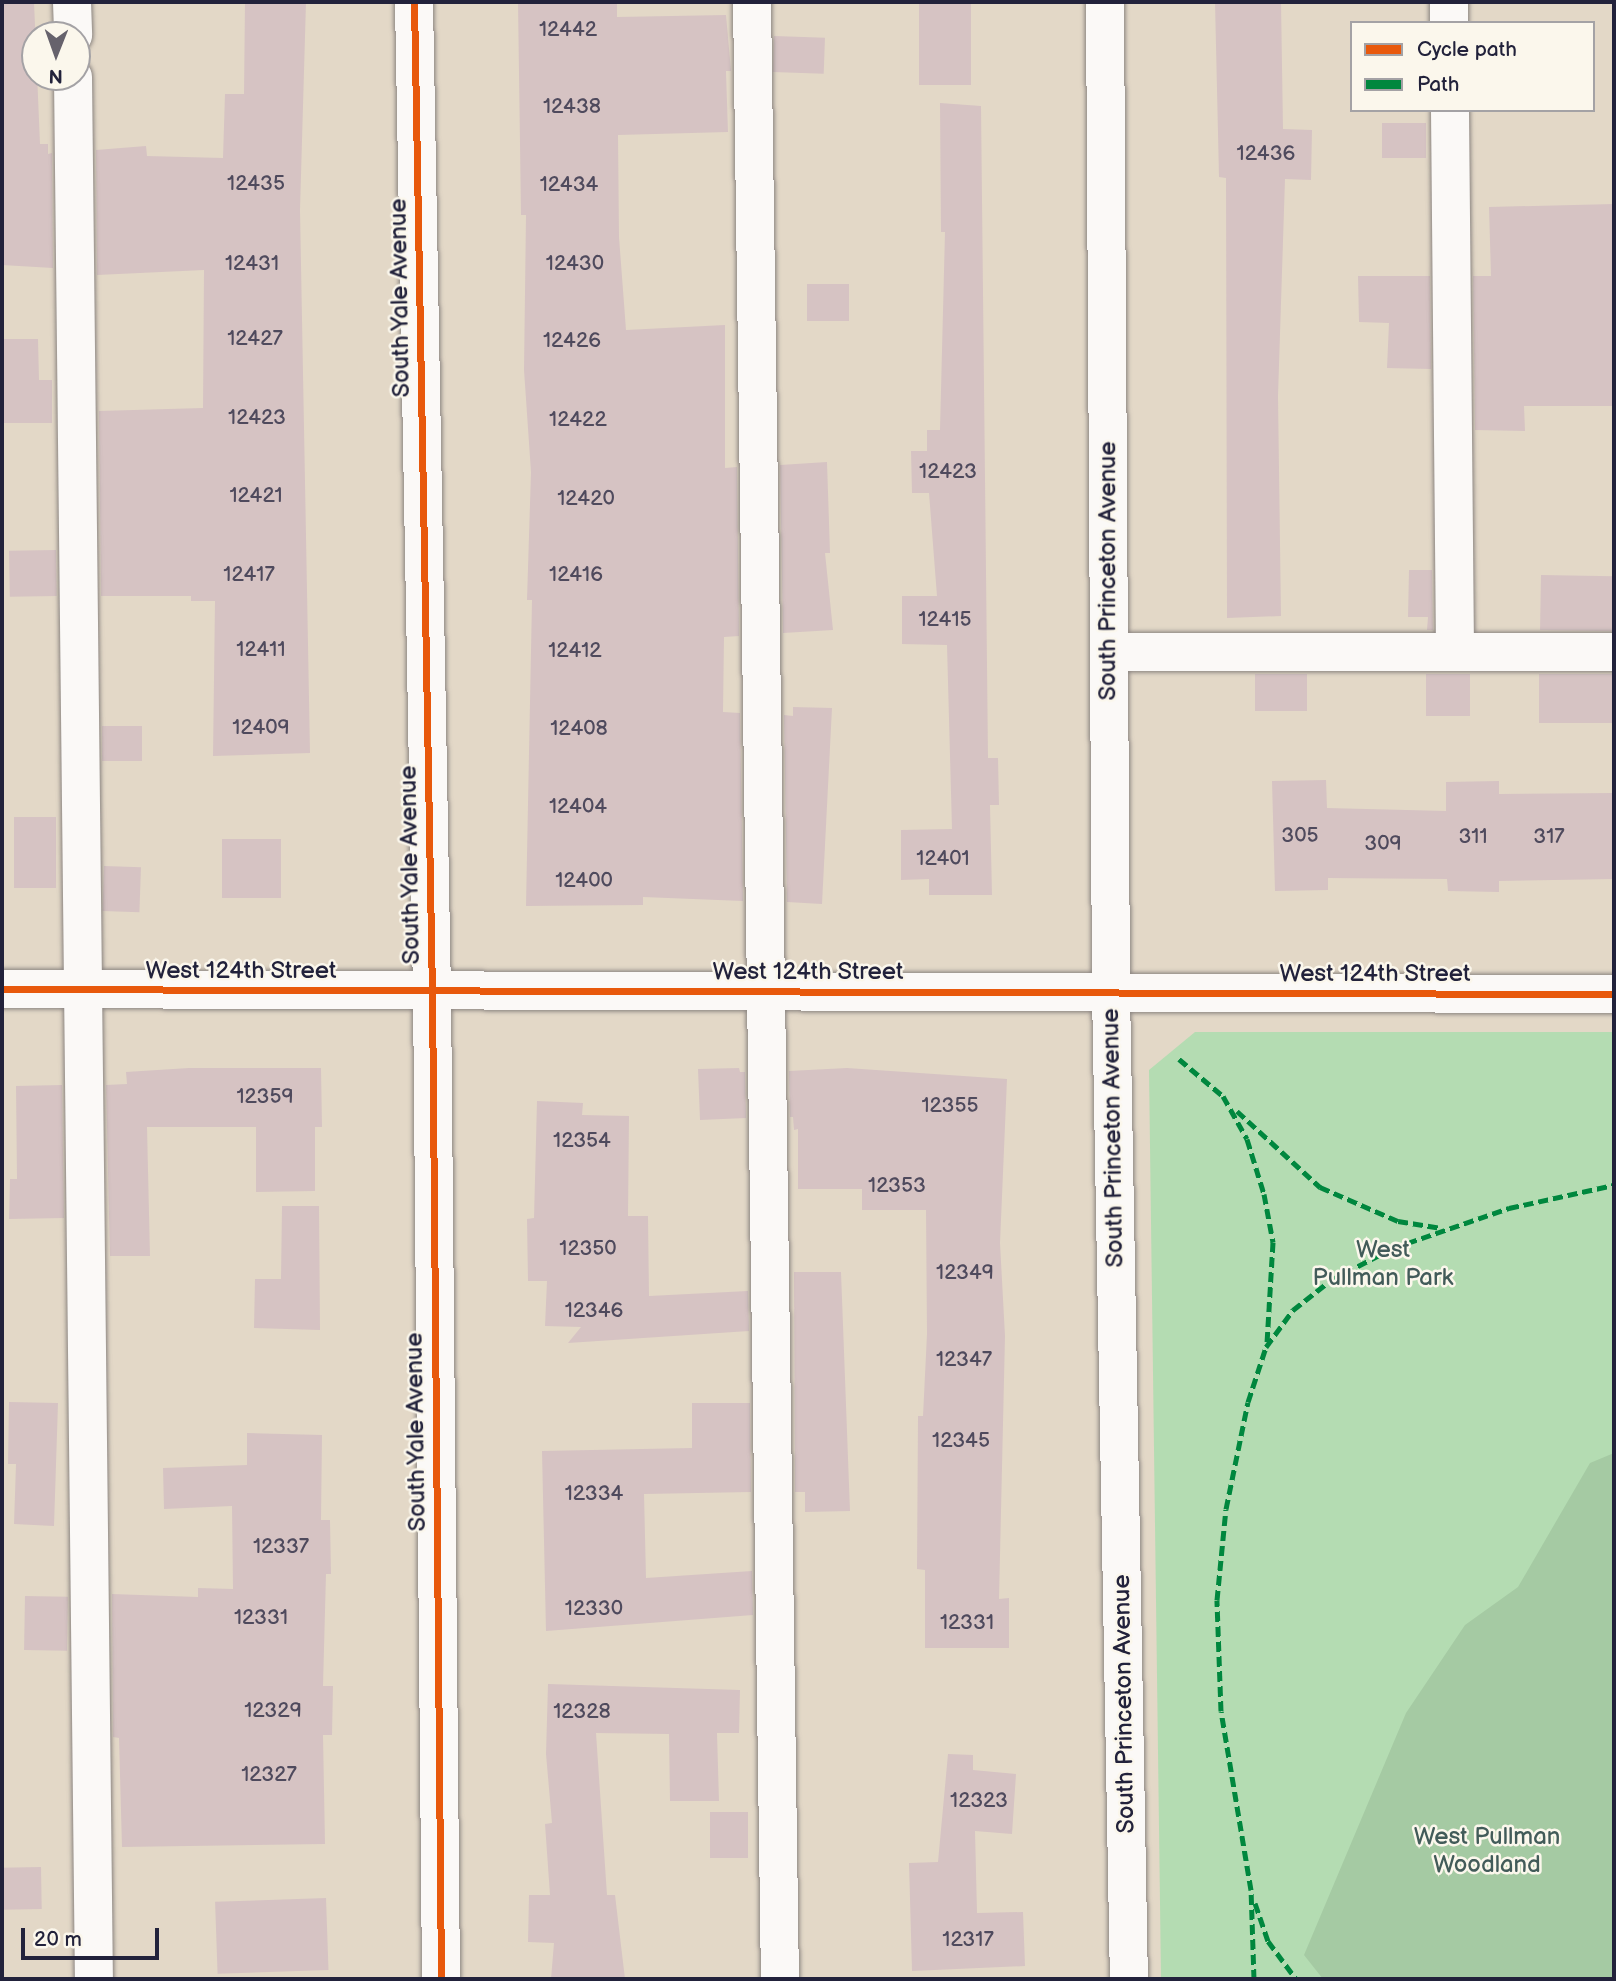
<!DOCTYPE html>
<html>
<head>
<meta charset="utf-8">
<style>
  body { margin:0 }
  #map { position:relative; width:1616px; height:1981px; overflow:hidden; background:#e3d8c7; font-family:"Balsamiq Sans",sans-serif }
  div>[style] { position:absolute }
  .green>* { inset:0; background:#b4dcb2 }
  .forest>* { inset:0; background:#a5caa3 }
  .building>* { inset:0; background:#d6c3c3; transform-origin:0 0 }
  .roads { filter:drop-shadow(0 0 2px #8c8682) drop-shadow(0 0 2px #8c8682) }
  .minor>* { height:38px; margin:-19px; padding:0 19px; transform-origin:19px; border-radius:19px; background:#fbf9f7 }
  .quiet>* { height:5px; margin-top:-2.5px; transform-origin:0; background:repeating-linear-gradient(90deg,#00873e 0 10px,transparent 0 15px) }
  .cycleway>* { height:7px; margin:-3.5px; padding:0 3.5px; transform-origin:3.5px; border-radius:3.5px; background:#e8590c }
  span { translate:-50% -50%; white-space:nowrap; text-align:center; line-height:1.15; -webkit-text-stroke:5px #fbf7ec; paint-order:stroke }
  .number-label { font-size:21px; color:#4f4a5d }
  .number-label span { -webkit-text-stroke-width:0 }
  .street-label { font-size:24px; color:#22223b }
  .park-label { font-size:24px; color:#425b59 }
  .frame { position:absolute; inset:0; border:4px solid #22223b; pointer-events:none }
  .legend { position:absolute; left:1350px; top:21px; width:245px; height:91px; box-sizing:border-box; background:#fbf7ec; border:2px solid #a4a2a5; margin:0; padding:9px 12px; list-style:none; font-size:21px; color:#22223b }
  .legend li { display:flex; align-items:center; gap:14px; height:35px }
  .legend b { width:35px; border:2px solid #a4a2a5 }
  .north { position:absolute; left:21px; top:21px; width:70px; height:70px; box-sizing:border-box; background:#fbf7ec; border:2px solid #a4a2a5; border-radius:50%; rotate:181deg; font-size:19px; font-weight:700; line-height:28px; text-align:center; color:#22223b }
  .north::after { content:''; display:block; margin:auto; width:24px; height:32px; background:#66626c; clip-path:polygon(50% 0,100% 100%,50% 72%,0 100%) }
  .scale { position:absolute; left:21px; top:1928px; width:138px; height:32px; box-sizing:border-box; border:4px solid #22223b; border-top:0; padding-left:9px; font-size:21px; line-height:24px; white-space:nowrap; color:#22223b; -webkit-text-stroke:5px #fbf7ec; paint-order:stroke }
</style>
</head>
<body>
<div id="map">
  <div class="green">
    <div style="clip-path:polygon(1195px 1032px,1614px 1032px,1614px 1979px,1161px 1979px,1149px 1070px)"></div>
  </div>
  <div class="forest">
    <div style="clip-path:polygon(1614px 1453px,1614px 1979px,1323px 1979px,1304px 1955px,1406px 1713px,1465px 1625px,1518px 1587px,1590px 1463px)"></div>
  </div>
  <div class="building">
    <div style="clip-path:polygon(2px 2px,34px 2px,40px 144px,48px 144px,48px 154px,52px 153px,53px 268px,2px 265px)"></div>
    <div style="clip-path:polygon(245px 2px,306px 2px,300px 210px,310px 753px,213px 756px,215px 601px,191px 601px,191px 596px,101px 596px,99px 411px,203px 408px,204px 270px,97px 275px,96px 150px,146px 146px,147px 156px,223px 158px,225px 94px,244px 94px)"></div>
    <div style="clip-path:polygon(518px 2px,617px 2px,617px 17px,726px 15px,731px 71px,726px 71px,728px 132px,618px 135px,619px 237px,626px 330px,725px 325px,725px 468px,737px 467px,739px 636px,724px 637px,723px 712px,740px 713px,743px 901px,643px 897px,643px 905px,526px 906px,532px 600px,527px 600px,531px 472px,524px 370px,526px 215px,521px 215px)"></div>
    <div style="left:919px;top:2px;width:52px;height:83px"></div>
    <div style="clip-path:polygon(1215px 2px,1281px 2px,1283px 129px,1312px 130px,1311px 180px,1285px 179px,1278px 396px,1281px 616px,1227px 618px,1226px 178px,1219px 177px)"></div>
    <div style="left:774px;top:36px;width:51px;height:36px;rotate:2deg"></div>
    <div style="clip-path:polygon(940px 103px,981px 106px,988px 758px,998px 758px,999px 805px,990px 805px,992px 895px,929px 895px,929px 879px,901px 880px,901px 830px,952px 829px,947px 645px,902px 644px,902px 596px,937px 596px,929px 493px,912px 493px,911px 451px,927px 451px,927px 430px,940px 430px,945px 232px,941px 232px)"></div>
    <div style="left:1382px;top:123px;width:44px;height:35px"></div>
    <div style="clip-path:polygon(1614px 204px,1614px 406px,1524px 406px,1525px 431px,1475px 430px,1473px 276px,1491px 276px,1489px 207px)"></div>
    <div style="clip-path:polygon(1358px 276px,1430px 276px,1431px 369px,1387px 368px,1389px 323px,1359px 322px)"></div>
    <div style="left:807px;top:284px;width:42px;height:37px"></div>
    <div style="clip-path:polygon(4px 339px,38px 339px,39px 380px,52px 380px,52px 423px,4px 423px)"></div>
    <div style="clip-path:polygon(827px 462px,830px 553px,825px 553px,833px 630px,783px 633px,780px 465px)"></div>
    <div style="left:56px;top:550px;width:46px;height:47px;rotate:89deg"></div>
    <div style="clip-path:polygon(1409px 570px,1432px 570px,1433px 630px,1427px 630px,1428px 617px,1408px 617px)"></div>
    <div style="left:1541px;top:575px;width:73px;height:55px;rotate:1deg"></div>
    <div style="left:1255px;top:674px;width:52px;height:37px"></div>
    <div style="left:1426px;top:674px;width:44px;height:42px"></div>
    <div style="left:1539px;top:674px;width:75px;height:49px"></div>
    <div style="clip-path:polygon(793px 707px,832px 708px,822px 904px,787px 902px,784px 715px,793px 716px)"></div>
    <div style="left:102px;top:726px;width:40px;height:35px"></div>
    <div style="clip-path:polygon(1326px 780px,1327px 808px,1446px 811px,1446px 782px,1499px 781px,1499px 794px,1614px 793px,1614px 879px,1499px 881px,1499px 892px,1448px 891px,1447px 879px,1328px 878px,1328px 890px,1275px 891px,1272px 781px)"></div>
    <div style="left:14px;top:817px;width:42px;height:71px"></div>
    <div style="left:222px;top:839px;width:59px;height:59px"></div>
    <div style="left:104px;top:866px;width:37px;height:45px;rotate:2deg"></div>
    <div style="clip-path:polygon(189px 1068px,321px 1068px,322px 1127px,315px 1127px,315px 1191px,256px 1192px,256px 1127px,147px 1127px,150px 1256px,110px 1256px,106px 1085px,127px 1084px,126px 1072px)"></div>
    <div style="clip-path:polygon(739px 1068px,740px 1072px,745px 1072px,746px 1118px,700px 1120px,698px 1069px)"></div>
    <div style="clip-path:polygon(847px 1068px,1007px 1079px,1000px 1243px,1005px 1336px,999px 1599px,1009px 1598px,1009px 1648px,925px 1648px,925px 1570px,917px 1569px,918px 1416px,923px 1416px,927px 1334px,926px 1210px,862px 1210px,862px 1189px,798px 1189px,798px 1129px,794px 1130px,793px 1117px,790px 1117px,789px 1071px)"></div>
    <div style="clip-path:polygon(62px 1085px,64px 1218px,9px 1219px,10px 1179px,17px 1179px,16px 1086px)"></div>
    <div style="clip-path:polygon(537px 1101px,583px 1103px,582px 1115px,629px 1116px,628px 1216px,648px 1216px,649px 1296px,748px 1291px,749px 1331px,568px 1343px,581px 1327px,545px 1326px,547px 1281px,528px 1281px,527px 1219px,534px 1218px)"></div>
    <div style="clip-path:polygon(282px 1206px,319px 1206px,320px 1330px,254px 1328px,255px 1279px,281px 1279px)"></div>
    <div style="clip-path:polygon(794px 1272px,841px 1272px,850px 1511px,805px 1512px,805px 1492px,795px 1492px)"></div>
    <div style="clip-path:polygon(9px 1402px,58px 1403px,54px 1526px,14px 1524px,16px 1464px,8px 1464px)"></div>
    <div style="clip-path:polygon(692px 1403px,750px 1403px,751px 1492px,644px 1494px,646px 1578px,752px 1571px,753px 1615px,546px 1631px,542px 1451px,692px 1448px)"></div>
    <div style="clip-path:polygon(247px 1433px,322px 1435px,321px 1520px,330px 1520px,331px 1574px,326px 1574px,323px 1686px,333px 1686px,332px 1735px,323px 1735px,325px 1844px,122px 1847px,119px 1738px,113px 1737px,112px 1594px,198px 1597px,198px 1588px,233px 1589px,232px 1506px,164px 1509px,163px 1468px,247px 1465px)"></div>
    <div style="left:25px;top:1596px;width:43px;height:54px;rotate:1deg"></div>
    <div style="clip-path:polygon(548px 1684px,740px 1690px,739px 1733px,717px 1733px,719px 1801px,670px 1801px,669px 1734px,596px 1733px,607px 1895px,615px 1895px,625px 1979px,551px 1979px,554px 1943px,528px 1942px,529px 1895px,550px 1895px,545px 1824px,552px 1823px,546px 1754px)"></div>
    <div style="clip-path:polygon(948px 1754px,973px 1755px,973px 1770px,1016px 1774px,1012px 1834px,975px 1831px,977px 1913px,1023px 1912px,1025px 1966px,912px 1971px,909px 1863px,938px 1862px)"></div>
    <div style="left:710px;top:1812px;width:38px;height:46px"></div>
    <div style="left:41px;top:1867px;width:42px;height:39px;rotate:89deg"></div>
    <div style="left:326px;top:1898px;width:72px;height:111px;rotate:88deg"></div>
  </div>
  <div class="roads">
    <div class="minor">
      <div style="left:72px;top:2px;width:33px;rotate:88deg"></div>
      <div style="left:414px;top:2px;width:988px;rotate:88.96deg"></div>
      <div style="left:432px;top:990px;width:989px;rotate:89.48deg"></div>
      <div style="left:752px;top:2px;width:1977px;rotate:89.19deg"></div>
      <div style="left:1105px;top:2px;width:990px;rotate:89.65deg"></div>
      <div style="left:1111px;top:992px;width:987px;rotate:88.96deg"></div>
      <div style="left:1449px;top:2px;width:21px;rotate:90deg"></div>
      <div style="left:73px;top:77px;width:1902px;rotate:89.37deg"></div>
      <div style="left:1450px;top:110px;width:542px;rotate:89.47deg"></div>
      <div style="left:1109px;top:652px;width:505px"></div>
      <div style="left:2px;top:989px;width:1612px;rotate:0.18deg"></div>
    </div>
  </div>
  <div class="quiet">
    <div style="left:1179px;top:1059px;width:57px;rotate:40.1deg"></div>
    <div style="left:1223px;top:1096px;width:49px;rotate:60.8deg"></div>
    <div style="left:1247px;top:1139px;width:58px;rotate:72.8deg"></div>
    <div style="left:1264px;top:1194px;width:49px;rotate:79.4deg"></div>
    <div style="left:1273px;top:1242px;width:101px;rotate:93.4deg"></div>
    <div style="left:1237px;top:1111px;width:113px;rotate:42.5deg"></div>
    <div style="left:1320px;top:1187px;width:85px;rotate:23.6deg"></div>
    <div style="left:1398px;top:1221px;width:44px;rotate:9.2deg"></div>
    <div style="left:1255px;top:1903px;width:40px;rotate:71.1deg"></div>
    <div style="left:1268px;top:1941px;width:47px;rotate:53.6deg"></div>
    <div style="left:1254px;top:1979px;width:89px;rotate:-91.9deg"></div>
    <div style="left:1251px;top:1890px;width:181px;rotate:-99.5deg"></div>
    <div style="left:1221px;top:1711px;width:111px;rotate:-92.1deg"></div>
    <div style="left:1217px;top:1600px;width:91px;rotate:-84.4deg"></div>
    <div style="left:1226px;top:1509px;width:109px;rotate:-78.4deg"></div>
    <div style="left:1248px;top:1402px;width:58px;rotate:-71.9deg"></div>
    <div style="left:1266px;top:1347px;width:46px;rotate:-53.9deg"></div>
    <div style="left:1293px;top:1310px;width:48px;rotate:-38.3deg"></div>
    <div style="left:1331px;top:1280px;width:70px;rotate:-27.3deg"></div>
    <div style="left:1393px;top:1248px;width:123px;rotate:-19deg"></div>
    <div style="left:1509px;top:1208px;width:107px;rotate:-12.4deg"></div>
  </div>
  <div class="cycleway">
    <div style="left:414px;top:2px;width:988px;rotate:88.96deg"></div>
    <div style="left:432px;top:990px;width:989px;rotate:89.48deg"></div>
    <div style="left:2px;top:989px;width:1612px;rotate:0.18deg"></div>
  </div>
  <div class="number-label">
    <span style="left:568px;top:30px">12442</span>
    <span style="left:572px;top:107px">12438</span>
    <span style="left:1266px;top:154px">12436</span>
    <span style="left:256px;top:184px">12435</span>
    <span style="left:569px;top:185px">12434</span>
    <span style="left:252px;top:264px">12431</span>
    <span style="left:575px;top:264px">12430</span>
    <span style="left:255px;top:339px">12427</span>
    <span style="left:572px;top:341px">12426</span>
    <span style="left:257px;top:418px">12423</span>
    <span style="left:578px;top:420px">12422</span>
    <span style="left:948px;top:472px">12423</span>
    <span style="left:256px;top:496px">12421</span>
    <span style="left:586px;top:499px">12420</span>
    <span style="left:249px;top:575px">12417</span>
    <span style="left:576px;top:575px">12416</span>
    <span style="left:945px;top:620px">12415</span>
    <span style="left:261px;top:650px">12411</span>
    <span style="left:575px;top:651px">12412</span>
    <span style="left:261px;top:728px">12409</span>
    <span style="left:579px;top:729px">12408</span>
    <span style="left:578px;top:807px">12404</span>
    <span style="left:1300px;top:836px">305</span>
    <span style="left:1473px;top:837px">311</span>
    <span style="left:1549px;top:837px">317</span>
    <span style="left:1383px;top:844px">309</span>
    <span style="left:943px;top:859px">12401</span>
    <span style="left:584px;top:881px">12400</span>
    <span style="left:265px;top:1097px">12359</span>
    <span style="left:950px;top:1106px">12355</span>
    <span style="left:582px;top:1141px">12354</span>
    <span style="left:897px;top:1186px">12353</span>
    <span style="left:588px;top:1249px">12350</span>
    <span style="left:965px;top:1273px">12349</span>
    <span style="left:594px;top:1311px">12346</span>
    <span style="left:964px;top:1360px">12347</span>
    <span style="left:961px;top:1441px">12345</span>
    <span style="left:594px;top:1494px">12334</span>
    <span style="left:281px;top:1547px">12337</span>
    <span style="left:594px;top:1609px">12330</span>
    <span style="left:261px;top:1618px">12331</span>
    <span style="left:967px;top:1623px">12331</span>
    <span style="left:273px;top:1711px">12329</span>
    <span style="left:582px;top:1712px">12328</span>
    <span style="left:269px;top:1775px">12327</span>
    <span style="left:979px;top:1801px">12323</span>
    <span style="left:968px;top:1940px">12317</span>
  </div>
  <div class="street-label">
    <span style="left:400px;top:298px;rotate:-91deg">South Yale Avenue</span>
    <span style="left:1108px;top:571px;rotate:-90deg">South Princeton Avenue</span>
    <span style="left:410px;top:865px;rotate:-91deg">South Yale Avenue</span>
    <span style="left:241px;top:971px">West 124th Street</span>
    <span style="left:808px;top:972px">West 124th Street</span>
    <span style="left:1375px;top:974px">West 124th Street</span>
    <span style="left:1113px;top:1138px;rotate:-91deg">South Princeton Avenue</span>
    <span style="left:416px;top:1432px;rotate:-91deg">South Yale Avenue</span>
    <span style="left:1124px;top:1704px;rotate:-91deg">South Princeton Avenue</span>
  </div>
  <div class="park-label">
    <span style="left:1383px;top:1264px">West<br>Pullman Park</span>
    <span style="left:1487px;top:1851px">West Pullman<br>Woodland</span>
  </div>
  <div class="frame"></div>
  <ul class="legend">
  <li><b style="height:9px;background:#e8590c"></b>Cycle path</li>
  <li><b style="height:9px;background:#00873e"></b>Path</li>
  </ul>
  <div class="north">N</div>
  <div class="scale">20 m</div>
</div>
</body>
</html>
